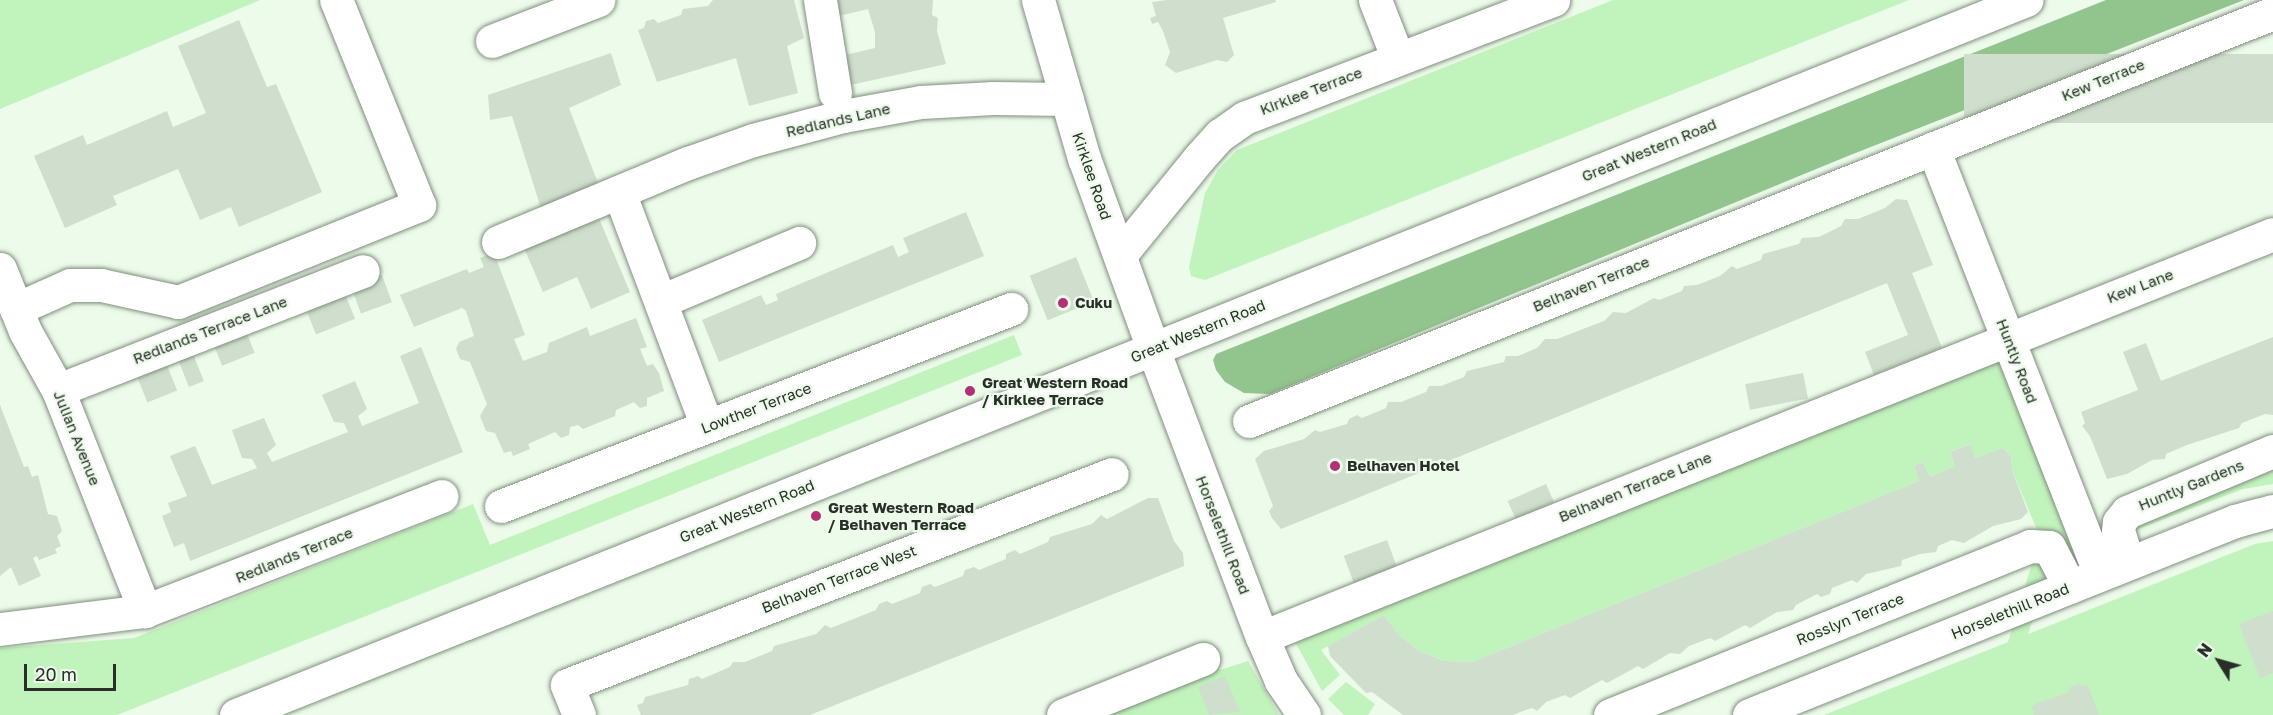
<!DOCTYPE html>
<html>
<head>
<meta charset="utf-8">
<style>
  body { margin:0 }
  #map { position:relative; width:2273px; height:715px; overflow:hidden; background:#ecfbea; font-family:"Golos Text",sans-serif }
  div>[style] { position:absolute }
  .green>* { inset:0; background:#c1f3bc; transform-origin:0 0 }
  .forest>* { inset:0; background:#92c48d }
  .building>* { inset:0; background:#cfdecd; transform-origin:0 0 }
  .roads { filter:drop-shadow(0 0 2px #808e7e) drop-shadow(0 0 2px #808e7e) }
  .minor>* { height:33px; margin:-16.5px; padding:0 16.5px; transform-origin:16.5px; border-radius:16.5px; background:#fff }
  .major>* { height:33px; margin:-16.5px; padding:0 16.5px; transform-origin:16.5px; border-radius:16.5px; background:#fff }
  .dots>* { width:16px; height:16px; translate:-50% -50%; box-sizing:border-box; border:3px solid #ecfbea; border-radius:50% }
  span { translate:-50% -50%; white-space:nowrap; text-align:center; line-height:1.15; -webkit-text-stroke:4.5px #ecfbea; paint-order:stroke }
  .street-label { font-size:15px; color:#292e28 }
  .poi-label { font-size:15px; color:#292e28; font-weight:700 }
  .left { translate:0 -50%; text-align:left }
  .north { position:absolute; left:2189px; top:631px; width:60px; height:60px; -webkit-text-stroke:4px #ecfbea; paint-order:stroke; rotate:307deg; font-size:16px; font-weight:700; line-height:24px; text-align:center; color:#292e28 }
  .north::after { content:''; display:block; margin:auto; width:21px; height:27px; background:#292e28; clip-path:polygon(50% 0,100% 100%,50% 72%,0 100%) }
  .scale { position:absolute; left:24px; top:664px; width:92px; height:27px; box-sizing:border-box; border:3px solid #292e28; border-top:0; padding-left:8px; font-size:18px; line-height:21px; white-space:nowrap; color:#292e28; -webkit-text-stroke:4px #ecfbea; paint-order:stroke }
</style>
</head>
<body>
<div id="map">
  <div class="green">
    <div style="clip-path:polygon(0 0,260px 0,0 109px)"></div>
    <div style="clip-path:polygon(1613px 0,1909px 0,1205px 280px,1191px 276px,1189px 267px,1205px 193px,1218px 170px,1237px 150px)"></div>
    <div style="clip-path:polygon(1014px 335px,1022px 355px,117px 715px,0 715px,0 648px,134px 638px,473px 504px,490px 545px)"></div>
    <div style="clip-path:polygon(1997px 357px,2074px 553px,2069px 555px,2038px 532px,2012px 470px,2011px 456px,2003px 448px,1975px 458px,1969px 444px,1950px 452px,1955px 466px,1930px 477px,1923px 462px,1914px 466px,1919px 481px,1472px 662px,1445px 661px,1419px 651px,1398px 634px,1384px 615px,1321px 650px,1340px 675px,1322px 691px,1294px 640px)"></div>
    <div style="clip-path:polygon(2273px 470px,2273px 484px,2243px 489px,2130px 532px,2135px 525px)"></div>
    <div style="clip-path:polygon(2273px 541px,2273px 715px,1824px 715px,2255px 544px)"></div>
    <div style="left:2034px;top:557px;width:17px;height:425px;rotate:17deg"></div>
    <div style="clip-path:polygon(1248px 661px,1279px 715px,1093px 715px,1218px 664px,1220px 670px)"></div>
    <div style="clip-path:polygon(1346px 682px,1375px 704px,1368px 715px,1344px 715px,1328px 699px)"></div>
  </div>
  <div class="forest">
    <div style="clip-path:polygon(2106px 0,2244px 0,1848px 156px,1270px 394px,1244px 393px,1225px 382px,1216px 370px,1213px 360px,1216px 354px)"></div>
  </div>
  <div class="building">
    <div style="clip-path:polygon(713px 0,794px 0,804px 38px,787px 46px,798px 93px,749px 106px,736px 58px,657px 82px,638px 30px,644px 28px,646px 21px,654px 19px,658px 23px,681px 15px,683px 9px,708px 6px)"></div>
    <div style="clip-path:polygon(832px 0,933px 0,932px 15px,938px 18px,937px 31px,946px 64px,846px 86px,841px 56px,875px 48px,875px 32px,868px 9px,835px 17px)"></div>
    <div style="clip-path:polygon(1167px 0,1275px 0,1276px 2px,1223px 18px,1234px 55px,1227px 62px,1217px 60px,1176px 73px,1165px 65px,1170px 52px,1163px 31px,1158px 22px,1152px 24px,1150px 18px,1156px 16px,1152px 2px)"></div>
    <div style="clip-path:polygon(239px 20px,267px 87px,276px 84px,322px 192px,239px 227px,231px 207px,200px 220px,178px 169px,113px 196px,117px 205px,65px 228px,34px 156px,83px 135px,87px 145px,167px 111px,173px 127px,206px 113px,178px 46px)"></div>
    <div style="clip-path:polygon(611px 53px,621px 85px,569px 108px,601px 191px,543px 215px,512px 116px,490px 120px,488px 95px)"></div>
    <div style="left:2273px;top:54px;width:69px;height:309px;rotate:90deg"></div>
    <div style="clip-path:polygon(1896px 199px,1907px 200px,1933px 265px,1912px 273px,1942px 348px,1874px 375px,1865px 352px,1908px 335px,1887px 283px,1281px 529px,1272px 518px,1269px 511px,1273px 506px,1255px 459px,1264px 451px,1304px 439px,1315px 430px,1320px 432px,1347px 424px,1349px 419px,1357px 415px,1362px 418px,1386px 408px,1388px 402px,1401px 402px,1426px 392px,1429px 386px,1441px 386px,1464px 377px,1467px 371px,1504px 362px,1506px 356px,1518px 356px,1537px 348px,1545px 339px,1557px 339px,1604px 321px,1613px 312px,1626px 313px,1654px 298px,1659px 300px,1682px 291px,1684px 286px,1697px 285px,1720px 276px,1732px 266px,1737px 269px,1761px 260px,1763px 254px,1799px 244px,1802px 238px,1819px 237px,1841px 226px,1845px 219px,1858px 219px,1885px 208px)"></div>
    <div style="clip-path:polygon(966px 212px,984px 256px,719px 362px,702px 320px,761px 295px,766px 305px,778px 300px,776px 294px,893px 245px,898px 257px,909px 252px,903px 238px)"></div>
    <div style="clip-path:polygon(598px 216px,630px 292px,591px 309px,577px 277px,543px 292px,524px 248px)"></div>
    <div style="clip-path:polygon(494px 253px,525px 335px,514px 339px,523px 361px,547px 352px,549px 343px,587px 327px,590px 336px,636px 318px,647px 347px,640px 349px,647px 366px,653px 364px,659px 373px,664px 391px,647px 398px,647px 406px,640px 408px,634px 402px,616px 410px,615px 416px,583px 429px,578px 425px,570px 427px,569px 435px,561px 438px,555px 432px,528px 444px,530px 449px,513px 456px,511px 451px,504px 453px,495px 433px,486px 431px,480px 416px,487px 404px,470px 362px,460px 359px,456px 349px,459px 342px,474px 336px,466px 311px,462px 308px,414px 327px,400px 295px,467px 269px,469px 273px,484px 267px,480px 258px)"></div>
    <div style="left:1076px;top:257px;width:48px;height:50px;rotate:68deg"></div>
    <div style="left:382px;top:275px;width:29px;height:33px;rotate:70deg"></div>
    <div style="left:343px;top:289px;width:32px;height:42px;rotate:68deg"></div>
    <div style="left:243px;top:324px;width:31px;height:35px;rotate:68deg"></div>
    <div style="clip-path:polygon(2273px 337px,2273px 415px,2265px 414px,2242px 423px,2239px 428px,2187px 445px,2166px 454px,2165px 459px,2152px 460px,2127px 474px,2107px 479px,2090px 436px,2082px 426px,2085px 423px,2081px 412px,2138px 390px,2123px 352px,2146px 343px,2161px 381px)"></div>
    <div style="clip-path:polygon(421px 347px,463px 452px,190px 561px,184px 543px,174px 547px,162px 516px,171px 512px,168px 503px,187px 496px,170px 456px,195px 446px,212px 485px,257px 468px,252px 459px,242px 458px,232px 430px,264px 418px,276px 445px,267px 453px,272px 462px,348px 432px,344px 423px,334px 422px,322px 395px,355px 381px,367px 409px,358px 416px,362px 426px,419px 403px,400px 356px)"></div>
    <div style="left:193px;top:354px;width:29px;height:16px;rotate:68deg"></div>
    <div style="left:164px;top:358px;width:35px;height:32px;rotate:68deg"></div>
    <div style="left:1803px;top:373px;width:26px;height:59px;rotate:79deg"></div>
    <div style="clip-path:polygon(0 405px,24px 467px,28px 466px,32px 477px,38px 475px,48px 514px,57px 516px,62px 531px,57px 536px,61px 546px,55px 549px,57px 553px,39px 560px,37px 556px,33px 558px,41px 576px,19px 586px,11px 567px,0 576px)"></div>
    <div style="clip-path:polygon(1970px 444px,1975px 458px,2003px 448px,2011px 456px,2012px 470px,2028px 512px,2021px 519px,1993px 526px,1964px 543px,1952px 540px,1938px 546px,1936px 552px,1920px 554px,1902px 560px,1901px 566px,1866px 574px,1857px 583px,1852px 580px,1832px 588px,1830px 594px,1821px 597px,1817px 594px,1796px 605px,1793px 610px,1777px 612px,1750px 628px,1745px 625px,1715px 641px,1710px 638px,1689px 646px,1680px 654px,1670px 653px,1643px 669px,1638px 666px,1607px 683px,1602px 680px,1570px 698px,1565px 695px,1546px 702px,1537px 711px,1532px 708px,1512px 715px,1403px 715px,1372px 692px,1366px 693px,1330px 656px,1328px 646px,1384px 615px,1398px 634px,1419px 651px,1445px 661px,1472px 662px,1919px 481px,1914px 466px,1923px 462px,1930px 477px,1955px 466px,1950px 452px)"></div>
    <div style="left:1546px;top:484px;width:20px;height:42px;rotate:66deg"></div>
    <div style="clip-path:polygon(1148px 498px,1158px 498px,1174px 541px,1183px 553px,1184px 566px,810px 715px,641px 715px,637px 705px,643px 703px,645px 697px,688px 685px,689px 679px,698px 676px,702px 679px,730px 667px,733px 662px,745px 662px,772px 651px,774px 646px,816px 634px,825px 625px,831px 628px,876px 610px,879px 604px,887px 601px,892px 604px,920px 593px,922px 587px,930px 584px,935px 587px,963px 576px,965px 570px,974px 567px,979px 570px,1006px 559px,1006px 554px,1015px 550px,1020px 554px,1048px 542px,1050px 537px,1092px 524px,1101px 515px,1107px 519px)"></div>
    <div style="left:1387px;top:540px;width:29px;height:46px;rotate:70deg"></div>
    <div style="clip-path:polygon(2273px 611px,2273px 673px,2260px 678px,2239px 624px)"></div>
    <div style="clip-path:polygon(1225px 676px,1240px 712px,1209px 715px,1198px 687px)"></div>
    <div style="clip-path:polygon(2078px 684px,2088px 686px,2099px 715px,2034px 715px,2032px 707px,2035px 704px,2068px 693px,2070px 687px)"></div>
  </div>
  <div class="roads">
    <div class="minor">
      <div style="left:820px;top:0;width:94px;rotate:80.8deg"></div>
      <div style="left:1038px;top:0;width:165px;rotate:73.8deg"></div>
      <div style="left:1084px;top:158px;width:203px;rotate:70.1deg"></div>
      <div style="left:1153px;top:349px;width:308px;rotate:69.3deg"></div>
      <div style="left:1262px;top:637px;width:48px;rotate:66.6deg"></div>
      <div style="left:1281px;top:681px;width:41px;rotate:55.9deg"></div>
      <div style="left:1375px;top:0;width:63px;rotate:68.7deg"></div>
      <div style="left:492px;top:41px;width:114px;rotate:-21.1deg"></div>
      <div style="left:1933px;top:148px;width:458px;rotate:68.6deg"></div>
      <div style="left:619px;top:192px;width:250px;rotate:69.4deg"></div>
      <div style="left:498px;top:242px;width:206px;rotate:-22.6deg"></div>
      <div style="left:688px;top:163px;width:69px;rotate:-19.5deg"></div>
      <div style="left:753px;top:140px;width:93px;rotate:-14.9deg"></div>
      <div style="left:843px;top:116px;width:79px;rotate:-10.2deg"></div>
      <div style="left:921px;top:102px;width:72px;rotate:-3.2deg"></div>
      <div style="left:993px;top:98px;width:74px;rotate:0.8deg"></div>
      <div style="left:1120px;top:255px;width:125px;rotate:-50.8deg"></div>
      <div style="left:1199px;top:158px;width:31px;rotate:-48deg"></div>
      <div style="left:1220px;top:135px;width:29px;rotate:-35deg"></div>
      <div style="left:1244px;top:118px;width:331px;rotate:-20.9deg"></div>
      <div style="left:0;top:269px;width:67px;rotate:68deg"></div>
      <div style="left:25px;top:331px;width:68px;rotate:60.8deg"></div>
      <div style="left:58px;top:390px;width:238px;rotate:68.5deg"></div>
      <div style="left:661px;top:301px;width:150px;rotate:-22.8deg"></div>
      <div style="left:16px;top:309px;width:59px;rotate:-24deg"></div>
      <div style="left:70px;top:285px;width:31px"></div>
      <div style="left:101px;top:285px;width:79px;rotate:12.4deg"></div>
      <div style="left:178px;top:302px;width:260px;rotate:-21.9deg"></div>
      <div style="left:419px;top:205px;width:221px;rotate:-112deg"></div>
      <div style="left:58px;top:390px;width:327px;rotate:-21.3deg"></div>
      <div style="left:1249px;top:421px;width:1102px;rotate:-21.72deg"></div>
      <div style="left:501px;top:506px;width:547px;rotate:-21.12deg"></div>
      <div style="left:2128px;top:563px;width:34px;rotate:-107deg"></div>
      <div style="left:2118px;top:531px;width:9px;rotate:-84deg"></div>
      <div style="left:2119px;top:522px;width:13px;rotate:-51deg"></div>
      <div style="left:2127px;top:512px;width:158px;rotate:-22.7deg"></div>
      <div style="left:0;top:629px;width:146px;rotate:-7.1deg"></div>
      <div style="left:145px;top:611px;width:318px;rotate:-21.2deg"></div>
      <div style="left:1262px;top:637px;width:1088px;rotate:-21.73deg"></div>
      <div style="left:579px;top:715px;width:32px;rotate:-112deg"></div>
      <div style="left:567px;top:685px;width:584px;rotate:-21.16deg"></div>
      <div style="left:1063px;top:715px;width:151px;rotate:-21.8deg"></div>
      <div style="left:1610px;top:715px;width:453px;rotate:-21.9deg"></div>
      <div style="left:2030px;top:546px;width:19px;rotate:3deg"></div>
      <div style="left:2049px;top:547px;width:45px;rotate:62.3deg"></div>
      <div style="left:1749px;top:715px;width:523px;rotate:-21.76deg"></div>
      <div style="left:2235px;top:521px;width:39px;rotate:-15deg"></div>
    </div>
    <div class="major">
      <div style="left:236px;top:715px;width:1928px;rotate:-21.77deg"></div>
    </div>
  </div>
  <div class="dots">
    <div style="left:1063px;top:303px;background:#b32f76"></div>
    <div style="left:970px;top:391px;background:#b32f76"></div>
    <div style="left:1335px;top:466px;background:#b32f76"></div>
    <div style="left:816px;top:516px;background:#b32f76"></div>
  </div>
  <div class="street-label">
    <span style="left:2103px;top:80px;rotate:-22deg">Kew Terrace</span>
    <span style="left:1311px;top:91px;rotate:-21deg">Kirklee Terrace</span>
    <span style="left:838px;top:120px;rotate:-13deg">Redlands Lane</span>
    <span style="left:1649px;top:150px;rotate:-22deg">Great Western Road</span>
    <span style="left:1092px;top:176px;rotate:71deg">Kirklee Road</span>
    <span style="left:1591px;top:284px;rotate:-22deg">Belhaven Terrace</span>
    <span style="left:2140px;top:286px;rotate:-21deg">Kew Lane</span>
    <span style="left:210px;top:330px;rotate:-21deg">Redlands Terrace Lane</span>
    <span style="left:1198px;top:331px;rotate:-22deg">Great Western Road</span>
    <span style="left:2017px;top:361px;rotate:69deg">Huntly Road</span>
    <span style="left:756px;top:408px;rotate:-21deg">Lowther Terrace</span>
    <span style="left:77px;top:438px;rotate:68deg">Julian Avenue</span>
    <span style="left:2191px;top:485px;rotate:-22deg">Huntly Gardens</span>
    <span style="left:1635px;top:487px;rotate:-22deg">Belhaven Terrace Lane</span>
    <span style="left:747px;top:511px;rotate:-22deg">Great Western Road</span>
    <span style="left:1223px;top:535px;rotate:69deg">Horselethill Road</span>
    <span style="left:294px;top:555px;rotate:-22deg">Redlands Terrace</span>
    <span style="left:839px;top:579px;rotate:-21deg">Belhaven Terrace West</span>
    <span style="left:2010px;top:611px;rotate:-22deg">Horselethill Road</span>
    <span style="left:1850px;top:619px;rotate:-22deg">Rosslyn Terrace</span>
  </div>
  <div class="poi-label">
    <span class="left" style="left:1075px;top:303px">Cuku</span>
    <span class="left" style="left:982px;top:391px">Great Western Road<br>/ Kirklee Terrace</span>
    <span class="left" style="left:1347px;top:466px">Belhaven Hotel</span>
    <span class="left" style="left:828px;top:516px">Great Western Road<br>/ Belhaven Terrace</span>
  </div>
  <div class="north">N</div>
  <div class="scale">20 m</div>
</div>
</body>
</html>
